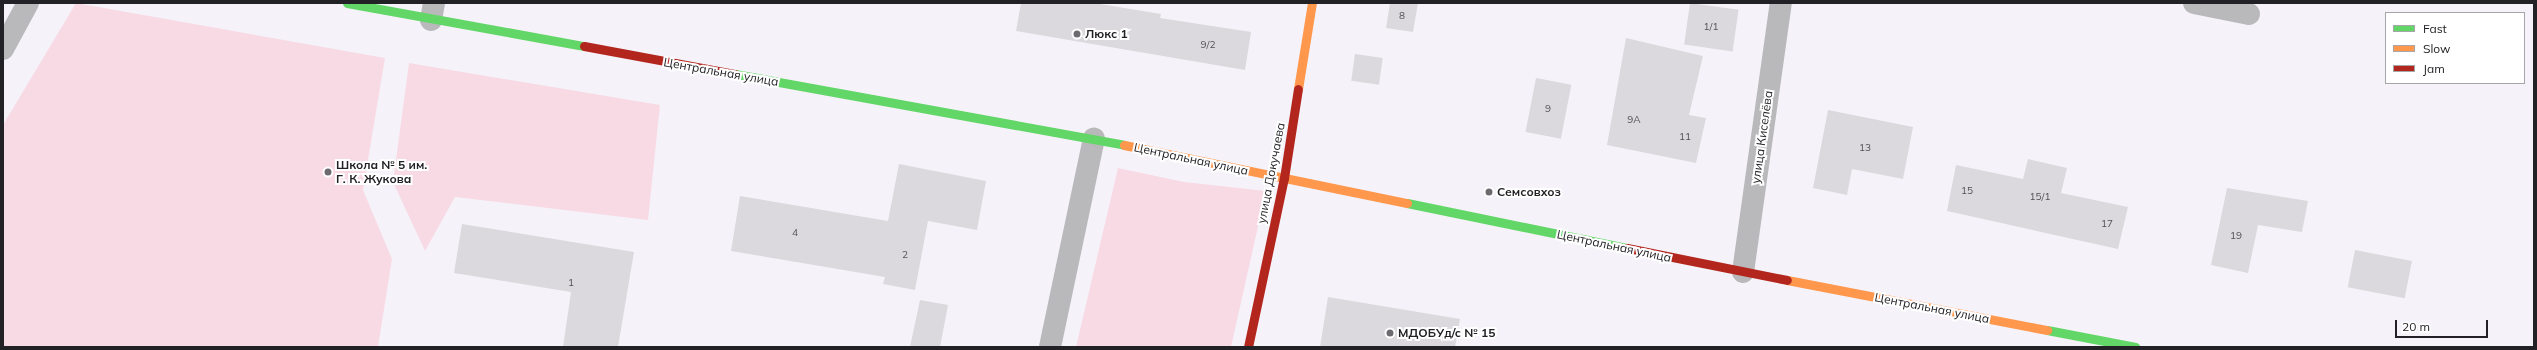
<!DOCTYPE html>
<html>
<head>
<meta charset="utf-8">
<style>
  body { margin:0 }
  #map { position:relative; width:2537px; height:350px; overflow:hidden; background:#f5f3f9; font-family:Mulish,sans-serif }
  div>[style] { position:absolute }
  .green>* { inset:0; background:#f8dae5 }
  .building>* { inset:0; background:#dbd9dd; transform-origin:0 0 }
  .street>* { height:22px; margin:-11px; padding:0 11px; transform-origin:11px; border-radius:11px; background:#b9b8ba }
  .fast>* { height:9px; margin:-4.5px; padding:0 4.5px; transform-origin:4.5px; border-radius:4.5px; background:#63d668 }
  .slow>* { height:9px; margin:-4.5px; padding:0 4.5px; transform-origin:4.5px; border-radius:4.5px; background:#ff974d }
  .jam>* { height:9px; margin:-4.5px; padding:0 4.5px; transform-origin:4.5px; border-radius:4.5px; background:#b3261e }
  .dots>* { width:11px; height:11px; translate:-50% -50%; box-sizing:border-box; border:2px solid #fff; border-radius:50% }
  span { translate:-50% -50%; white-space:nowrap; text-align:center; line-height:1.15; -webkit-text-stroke:4px #fff; paint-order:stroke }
  .number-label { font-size:10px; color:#515054 }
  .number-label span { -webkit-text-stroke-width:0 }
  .poi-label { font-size:12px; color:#222125; font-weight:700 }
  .left { translate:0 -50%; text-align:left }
  .street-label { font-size:12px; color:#222125 }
  .frame { position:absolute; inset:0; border:4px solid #222125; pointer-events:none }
  .legend { position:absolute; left:2385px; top:12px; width:140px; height:72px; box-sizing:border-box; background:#fff; border:1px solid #a7a6a8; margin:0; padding:5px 7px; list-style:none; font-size:12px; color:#222125 }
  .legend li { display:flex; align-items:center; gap:8px; height:20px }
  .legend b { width:20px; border:1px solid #a7a6a8 }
  .scale { position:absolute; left:2395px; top:320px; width:93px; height:18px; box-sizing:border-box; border:2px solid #222125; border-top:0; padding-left:5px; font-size:12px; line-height:14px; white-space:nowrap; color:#222125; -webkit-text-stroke:3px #fff; paint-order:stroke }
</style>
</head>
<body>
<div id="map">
  <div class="green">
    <div style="clip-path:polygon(76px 3px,385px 58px,363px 190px,392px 259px,378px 347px,3px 347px,3px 125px)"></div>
    <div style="clip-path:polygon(409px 63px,660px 105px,648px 220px,455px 197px,425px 251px,393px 182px)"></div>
    <div style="clip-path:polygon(1118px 168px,1184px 182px,1266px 191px,1231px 347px,1076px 347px)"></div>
  </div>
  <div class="building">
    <div style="clip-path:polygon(1021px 3px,1094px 3px,1161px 14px,1160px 18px,1251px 32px,1245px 70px,1016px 31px)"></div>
    <div style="clip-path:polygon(1390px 3px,1418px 3px,1413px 32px,1386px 28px)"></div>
    <div style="left:1690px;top:3px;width:49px;height:42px;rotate:8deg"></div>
    <div style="clip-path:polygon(1626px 38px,1703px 56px,1689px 115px,1706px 118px,1696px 163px,1607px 145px)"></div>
    <div style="left:1355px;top:54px;width:28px;height:27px;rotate:8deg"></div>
    <div style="left:1536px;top:78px;width:36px;height:55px;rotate:11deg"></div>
    <div style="clip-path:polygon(1828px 110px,1913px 127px,1903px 179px,1852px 169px,1847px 195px,1813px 188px)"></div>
    <div style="clip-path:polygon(2028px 159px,2067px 168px,2061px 193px,2128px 207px,2118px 249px,1947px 211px,1956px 165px,2023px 179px)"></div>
    <div style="clip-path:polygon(899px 164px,986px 181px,977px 230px,928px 221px,915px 290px,883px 284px,885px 277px,731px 251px,740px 196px,888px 221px)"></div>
    <div style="clip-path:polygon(2227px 188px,2308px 201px,2302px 232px,2258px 225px,2248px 273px,2211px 265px)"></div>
    <div style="clip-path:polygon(462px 224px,634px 252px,618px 347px,563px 347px,571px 292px,454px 273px)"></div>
    <div style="left:2355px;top:250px;width:58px;height:38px;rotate:11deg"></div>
    <div style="clip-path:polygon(1328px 297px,1460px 319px,1455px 347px,1320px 347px)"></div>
    <div style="clip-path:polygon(920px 300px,948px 305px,940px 347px,910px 347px)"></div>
  </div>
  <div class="street">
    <div style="left:2194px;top:3px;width:56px;rotate:11.3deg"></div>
    <div style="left:431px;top:20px;width:17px;rotate:-80deg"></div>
    <div style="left:3px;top:49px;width:52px;rotate:-61.5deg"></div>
    <div style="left:1743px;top:272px;width:272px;rotate:-82deg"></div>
    <div style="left:1050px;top:347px;width:213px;rotate:-78.1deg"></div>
  </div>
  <div class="fast">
    <div style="left:347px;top:3px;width:241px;rotate:10.3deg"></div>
    <div style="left:735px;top:74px;width:395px;rotate:10.3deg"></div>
    <div style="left:1407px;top:203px;width:225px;rotate:11.6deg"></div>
    <div style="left:2047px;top:330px;width:90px;rotate:10.9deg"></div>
  </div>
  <div class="slow">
    <div style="left:1298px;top:89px;width:87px;rotate:-80.8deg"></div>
    <div style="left:1124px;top:145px;width:289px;rotate:11.6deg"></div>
    <div style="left:1787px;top:280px;width:265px;rotate:10.9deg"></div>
  </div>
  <div class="jam">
    <div style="left:584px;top:46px;width:154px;rotate:10.5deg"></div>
    <div style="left:1627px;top:248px;width:163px;rotate:11.3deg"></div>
    <div style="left:1248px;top:347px;width:173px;rotate:-78deg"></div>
    <div style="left:1284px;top:178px;width:90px;rotate:-81.1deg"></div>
  </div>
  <div class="dots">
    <div style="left:1077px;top:34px;background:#6c6a6f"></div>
    <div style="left:328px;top:172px;background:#6c6a6f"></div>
    <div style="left:1489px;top:192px;background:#6c6a6f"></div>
    <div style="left:1390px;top:333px;background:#6c6a6f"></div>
  </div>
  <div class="number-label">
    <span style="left:1402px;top:16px">8</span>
    <span style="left:1711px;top:27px">1/1</span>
    <span style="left:1208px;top:45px">9/2</span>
    <span style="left:1548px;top:109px">9</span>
    <span style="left:1634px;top:120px">9А</span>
    <span style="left:1685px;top:137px">11</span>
    <span style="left:1865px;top:148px">13</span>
    <span style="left:1967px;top:191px">15</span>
    <span style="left:2040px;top:197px">15/1</span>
    <span style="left:2107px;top:224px">17</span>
    <span style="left:795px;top:233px">4</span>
    <span style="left:2236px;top:236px">19</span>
    <span style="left:905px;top:255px">2</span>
    <span style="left:571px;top:283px">1</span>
  </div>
  <div class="poi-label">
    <span class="left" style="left:1085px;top:34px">Люкс 1</span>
    <span class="left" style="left:336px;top:172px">Школа № 5 им.<br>Г. К. Жукова</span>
    <span class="left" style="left:1497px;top:192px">Семсовхоз</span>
    <span class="left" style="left:1398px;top:333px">МДОБУд/с № 15</span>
  </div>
  <div class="street-label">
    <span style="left:721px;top:72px;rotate:10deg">Центральная улица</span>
    <span style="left:1762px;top:137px;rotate:-82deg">улица Киселёва</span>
    <span style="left:1191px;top:159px;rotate:12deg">Центральная улица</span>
    <span style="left:1271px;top:173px;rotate:-79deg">улица Докучаева</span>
    <span style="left:1614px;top:246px;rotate:12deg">Центральная улица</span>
    <span style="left:1932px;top:308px;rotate:11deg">Центральная улица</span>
  </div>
  <div class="frame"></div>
  <ul class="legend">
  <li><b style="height:5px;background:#63d668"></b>Fast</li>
  <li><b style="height:5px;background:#ff974d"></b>Slow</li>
  <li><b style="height:5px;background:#b3261e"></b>Jam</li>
  </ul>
  <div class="scale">20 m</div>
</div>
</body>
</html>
